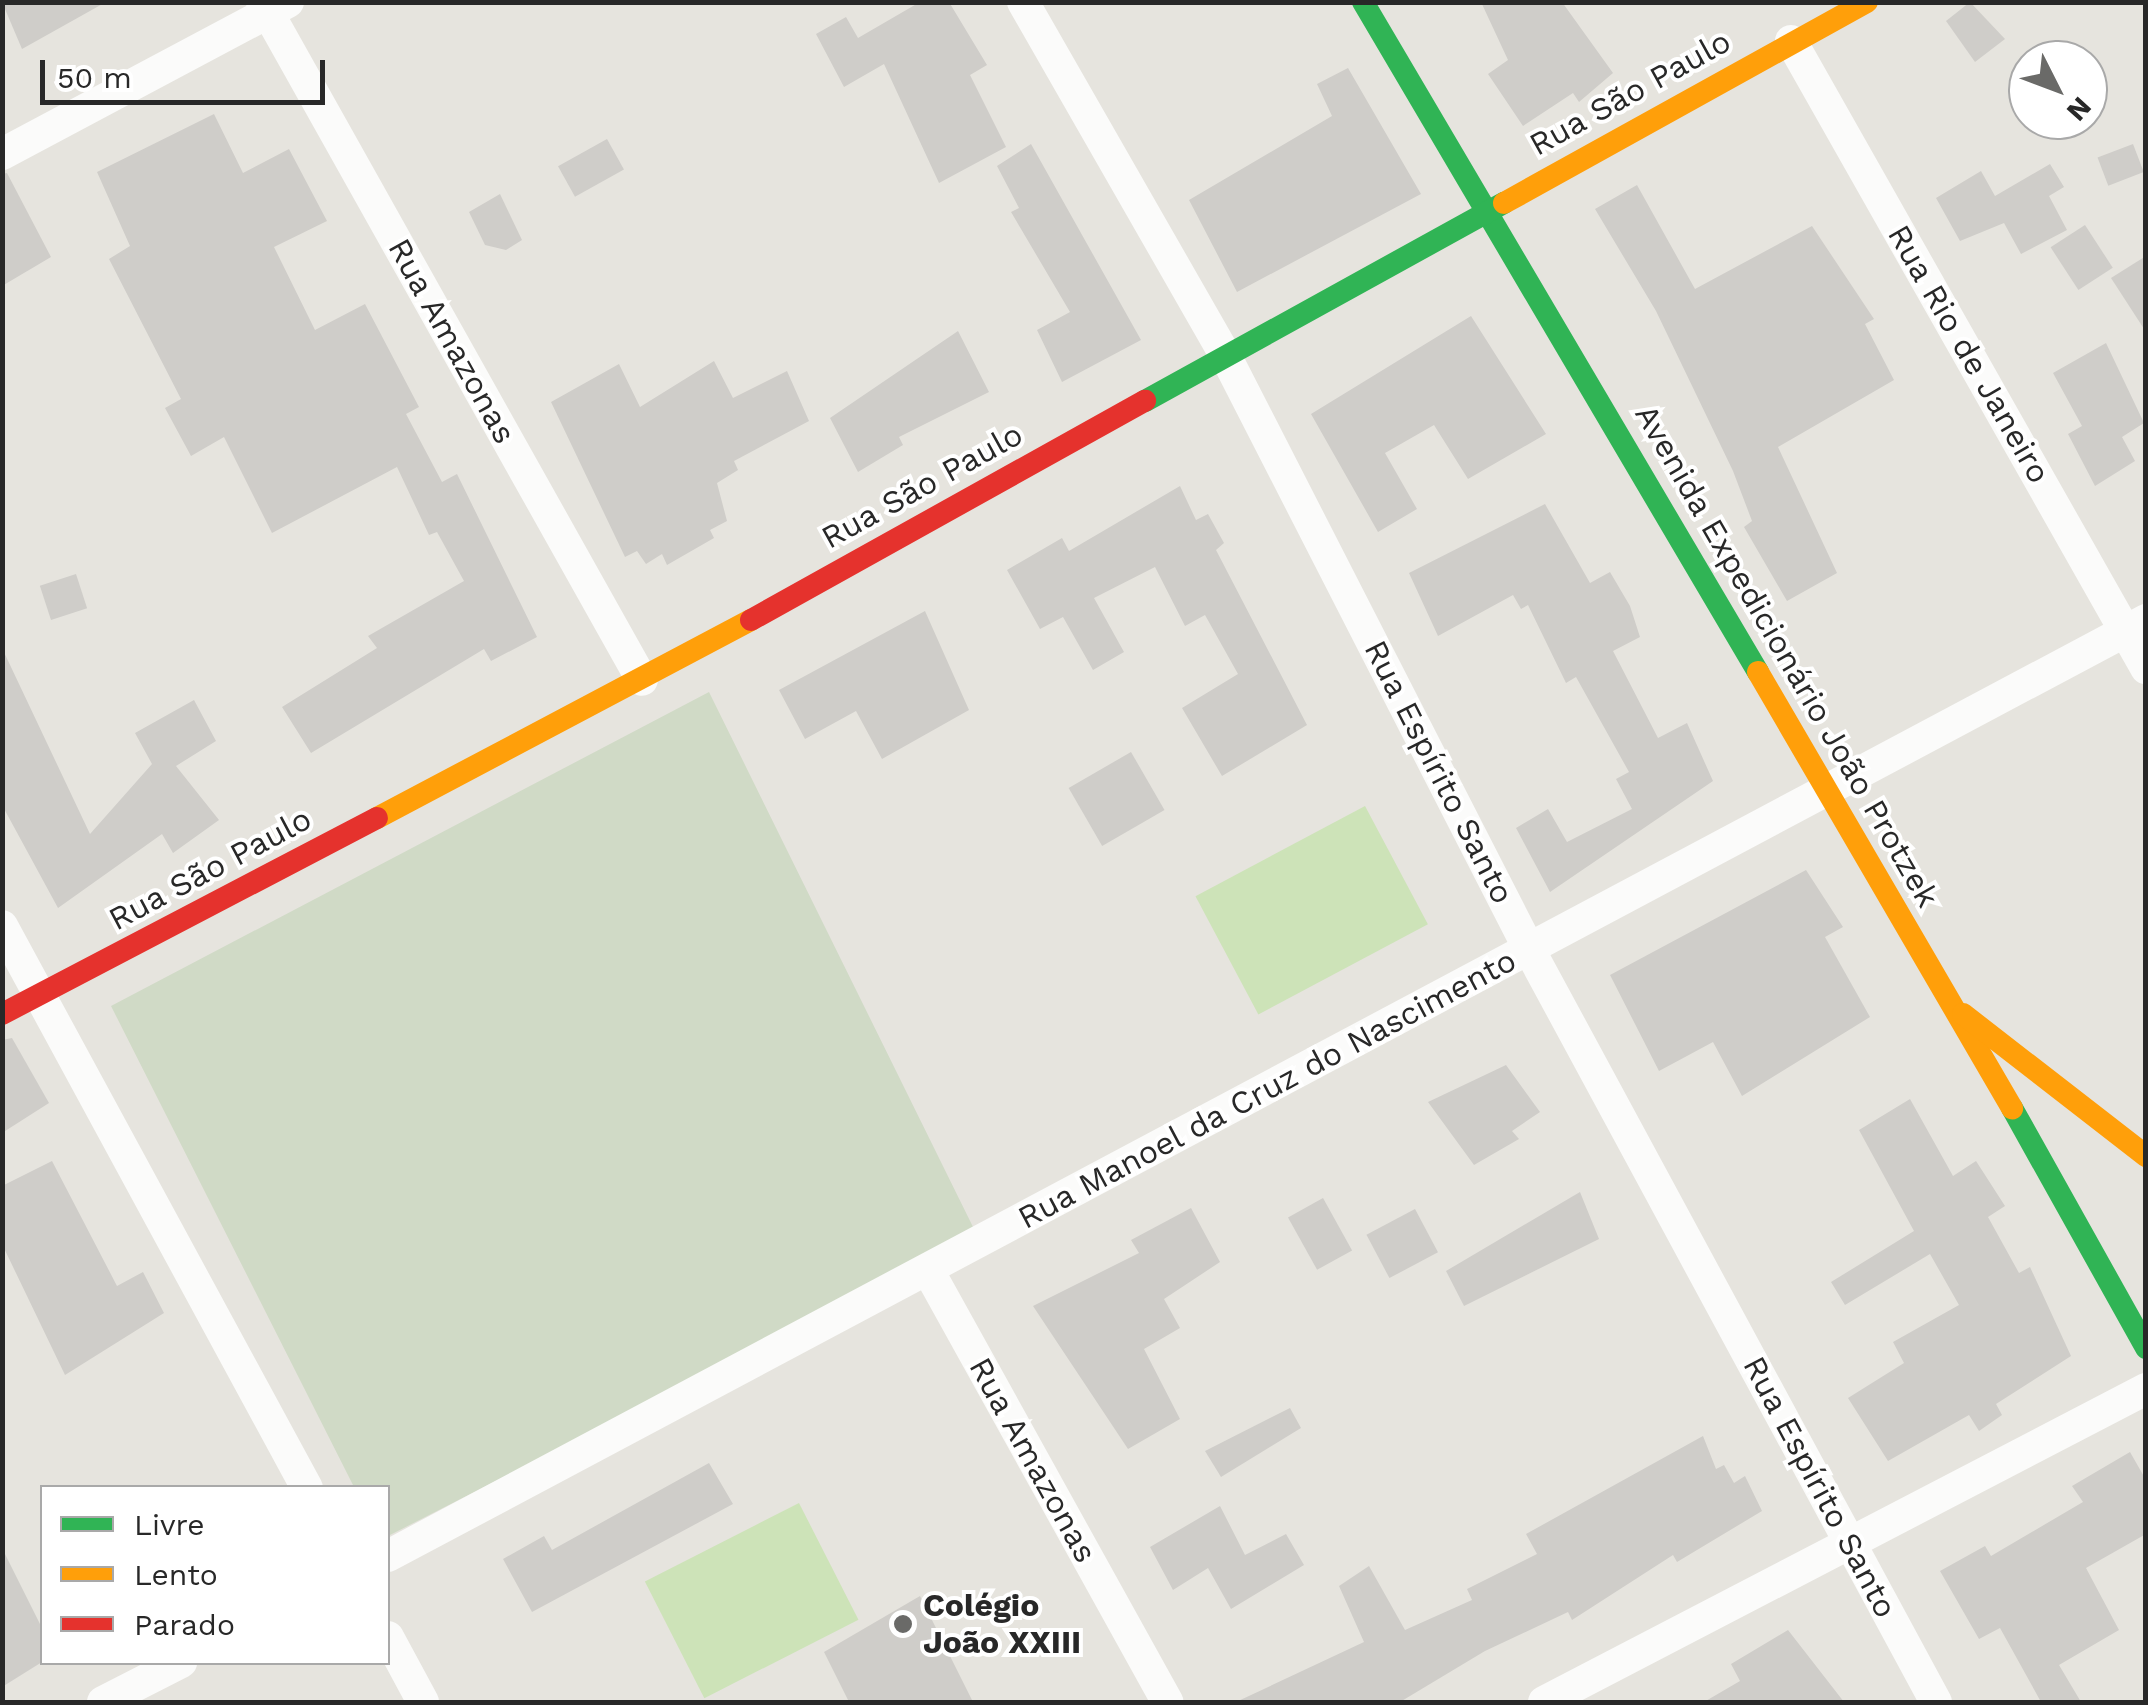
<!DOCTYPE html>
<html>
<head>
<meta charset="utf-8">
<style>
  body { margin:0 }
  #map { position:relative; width:2148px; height:1705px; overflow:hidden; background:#e6e4de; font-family:"Work Sans",sans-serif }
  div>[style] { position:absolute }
  .cemetery>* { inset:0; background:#d0dac6 }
  .pitch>* { inset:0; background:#cde3b8; transform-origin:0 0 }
  .building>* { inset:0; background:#cfcdc9; transform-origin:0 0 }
  .street>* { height:32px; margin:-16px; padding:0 16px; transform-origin:16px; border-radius:16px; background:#fbfbfa }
  .fast>* { height:22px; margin:-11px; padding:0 11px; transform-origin:11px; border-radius:11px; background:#30b455 }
  .slow>* { height:22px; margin:-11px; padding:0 11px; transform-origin:11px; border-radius:11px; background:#ff9f0a }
  .jam>* { height:22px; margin:-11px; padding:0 11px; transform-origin:11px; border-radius:11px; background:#e5322d }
  .dots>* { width:28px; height:28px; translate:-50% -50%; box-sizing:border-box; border:5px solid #fff; border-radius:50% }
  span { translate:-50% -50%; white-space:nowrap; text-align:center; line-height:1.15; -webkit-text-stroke:8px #fff; paint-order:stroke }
  .street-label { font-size:32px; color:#282828 }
  .poi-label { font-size:32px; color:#282828; font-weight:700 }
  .left { translate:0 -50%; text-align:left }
  .frame { position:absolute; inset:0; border:5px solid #282828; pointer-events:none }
  .legend { position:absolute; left:40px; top:1485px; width:350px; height:180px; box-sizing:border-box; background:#fff; border:2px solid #a9a9a9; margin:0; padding:12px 18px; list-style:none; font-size:30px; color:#282828 }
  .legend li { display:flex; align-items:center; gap:20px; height:50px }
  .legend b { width:50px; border:2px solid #a9a9a9 }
  .north { position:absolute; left:2008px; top:40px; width:100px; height:100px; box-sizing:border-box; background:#fff; border:2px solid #a9a9a9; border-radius:50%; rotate:132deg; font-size:28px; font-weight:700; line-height:40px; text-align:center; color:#282828 }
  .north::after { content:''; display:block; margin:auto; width:35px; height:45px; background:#6a6a68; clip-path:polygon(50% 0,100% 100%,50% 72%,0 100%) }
  .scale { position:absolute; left:40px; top:60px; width:285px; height:45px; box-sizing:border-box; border:5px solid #282828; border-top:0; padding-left:12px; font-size:30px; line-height:35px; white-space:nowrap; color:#282828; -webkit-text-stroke:8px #fff; paint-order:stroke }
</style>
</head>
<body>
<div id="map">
  <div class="cemetery">
    <div style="clip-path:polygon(709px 692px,977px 1235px,388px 1536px,388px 1488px,354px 1487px,111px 1006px)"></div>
  </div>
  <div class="pitch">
    <div style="left:1365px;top:806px;width:134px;height:192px;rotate:62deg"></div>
    <div style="left:799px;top:1503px;width:131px;height:173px;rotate:63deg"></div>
  </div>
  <div class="building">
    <div style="clip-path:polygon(2px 2px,106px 2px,22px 49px)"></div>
    <div style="clip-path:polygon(920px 2px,949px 2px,987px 65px,970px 75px,1006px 147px,939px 183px,884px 64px,844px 87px,816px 34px,846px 17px,858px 38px)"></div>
    <div style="clip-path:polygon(1481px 2px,1562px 2px,1613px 73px,1579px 102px,1573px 93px,1523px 126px,1488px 74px,1508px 60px)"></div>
    <div style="clip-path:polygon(1970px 2px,2005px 39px,1975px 62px,1946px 21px)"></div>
    <div style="clip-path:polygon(1348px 68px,1421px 194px,1237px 292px,1189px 200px,1332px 116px,1317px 84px)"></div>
    <div style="clip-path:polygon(214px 114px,243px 173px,289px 149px,327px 221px,274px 247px,315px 330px,365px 304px,419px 407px,406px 414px,442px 482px,457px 474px,537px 637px,491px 661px,484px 649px,311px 753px,282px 707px,377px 648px,368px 636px,464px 581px,437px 532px,429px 535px,397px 467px,272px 533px,224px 437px,191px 456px,165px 408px,181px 399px,109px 259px,130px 246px,97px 172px)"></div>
    <div style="left:607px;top:139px;width:35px;height:56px;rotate:61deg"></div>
    <div style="clip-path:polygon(1031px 144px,1141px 340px,1062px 382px,1037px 330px,1070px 312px,1011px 212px,1019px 208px,997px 166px)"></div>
    <div style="left:2133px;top:144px;width:30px;height:38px;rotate:69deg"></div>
    <div style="clip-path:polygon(2050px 164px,2064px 187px,2049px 196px,2067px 230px,2021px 254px,2004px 223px,1960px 241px,1936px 198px,1981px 171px,1995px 196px)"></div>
    <div style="clip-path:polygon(7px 173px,51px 257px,2px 286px,2px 174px)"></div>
    <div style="clip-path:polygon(1637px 185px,1695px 289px,1812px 226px,1874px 319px,1865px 324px,1894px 380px,1778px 447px,1837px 573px,1787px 601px,1744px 527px,1752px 521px,1733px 471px,1656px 311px,1595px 209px)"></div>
    <div style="clip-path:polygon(500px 194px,522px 240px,506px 250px,485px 245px,469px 212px)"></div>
    <div style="left:2085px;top:225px;width:51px;height:41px;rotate:57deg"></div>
    <div style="clip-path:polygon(2146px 256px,2146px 332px,2111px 278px)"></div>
    <div style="clip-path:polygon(1471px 316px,1546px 434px,1468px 479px,1434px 425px,1385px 453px,1417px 509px,1378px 532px,1311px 414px)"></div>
    <div style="clip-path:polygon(958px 331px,989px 392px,899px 437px,903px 445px,858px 472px,830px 418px)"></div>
    <div style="clip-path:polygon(2106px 343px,2144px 423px,2122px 437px,2135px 461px,2095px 486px,2068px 434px,2082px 426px,2053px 373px)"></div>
    <div style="clip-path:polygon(714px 361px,733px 398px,787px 371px,809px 421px,734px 461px,738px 470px,717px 483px,727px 521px,710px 530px,714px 538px,667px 565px,662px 554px,646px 564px,637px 551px,625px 557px,551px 402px,619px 364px,640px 407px)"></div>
    <div style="clip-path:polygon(1180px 486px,1196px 520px,1208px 514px,1224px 543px,1216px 550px,1307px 725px,1222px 776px,1182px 708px,1238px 674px,1205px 615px,1185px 626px,1155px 567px,1094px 598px,1124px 652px,1093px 670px,1063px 617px,1040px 629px,1007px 570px,1062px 538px,1069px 551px)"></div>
    <div style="clip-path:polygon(1545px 504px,1590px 583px,1610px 572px,1630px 606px,1640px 637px,1613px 651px,1658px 738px,1687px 723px,1713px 781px,1550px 892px,1516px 828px,1548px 809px,1567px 842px,1632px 809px,1616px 779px,1629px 772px,1576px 677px,1566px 683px,1528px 605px,1521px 609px,1513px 595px,1438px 636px,1409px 573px)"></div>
    <div style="left:76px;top:574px;width:36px;height:38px;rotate:72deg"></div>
    <div style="clip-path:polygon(925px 611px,969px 710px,882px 759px,856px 711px,805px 739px,779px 690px)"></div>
    <div style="clip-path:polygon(2px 648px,90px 834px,152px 764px,135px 733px,194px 700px,216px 741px,176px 766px,219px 820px,173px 853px,162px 834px,58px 908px,2px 805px)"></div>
    <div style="left:1131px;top:752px;width:67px;height:72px;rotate:60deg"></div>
    <div style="clip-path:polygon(1806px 870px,1843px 927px,1825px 937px,1870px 1017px,1742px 1096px,1713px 1042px,1659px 1071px,1610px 975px)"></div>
    <div style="clip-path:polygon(12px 1038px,49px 1103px,2px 1133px,2px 1040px)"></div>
    <div style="clip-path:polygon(1506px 1065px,1540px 1112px,1512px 1131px,1519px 1139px,1474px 1165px,1428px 1102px)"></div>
    <div style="clip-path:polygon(1910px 1099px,1953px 1176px,1976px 1161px,2005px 1206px,1988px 1217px,2019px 1273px,2030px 1267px,2071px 1356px,1996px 1404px,2002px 1415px,1979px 1431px,1969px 1415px,1888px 1461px,1848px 1398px,1904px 1363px,1893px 1342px,1959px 1305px,1930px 1254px,1845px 1305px,1831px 1282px,1914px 1231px,1859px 1130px)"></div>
    <div style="clip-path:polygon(52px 1161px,117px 1286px,143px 1272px,164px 1313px,65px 1375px,2px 1244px,2px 1186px)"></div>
    <div style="clip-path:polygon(1580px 1192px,1599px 1239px,1464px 1306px,1446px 1271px)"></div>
    <div style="left:1323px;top:1198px;width:60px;height:40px;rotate:61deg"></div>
    <div style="clip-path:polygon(1191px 1208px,1220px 1262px,1164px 1299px,1180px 1328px,1144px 1349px,1180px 1419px,1128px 1449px,1033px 1306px,1139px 1253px,1131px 1240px)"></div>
    <div style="left:1415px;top:1209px;width:49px;height:55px;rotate:62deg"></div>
    <div style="clip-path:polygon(1290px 1408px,1301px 1428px,1221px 1477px,1205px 1451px)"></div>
    <div style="clip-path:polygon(1703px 1436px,1716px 1469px,1724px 1465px,1734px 1483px,1745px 1476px,1762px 1511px,1677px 1562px,1673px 1555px,1572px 1620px,1568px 1612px,1485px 1651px,1400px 1702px,1236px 1702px,1364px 1642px,1339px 1586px,1369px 1566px,1405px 1630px,1472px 1600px,1467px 1589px,1537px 1554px,1526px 1534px)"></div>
    <div style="clip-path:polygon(2130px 1452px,2146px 1480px,2146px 1534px,2086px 1568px,2119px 1630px,2059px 1665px,2081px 1702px,2041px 1702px,2000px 1628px,1979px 1639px,1940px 1571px,1985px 1546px,1991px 1556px,2083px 1502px,2072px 1486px)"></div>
    <div style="clip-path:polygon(709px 1463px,733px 1504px,532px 1612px,503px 1559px,544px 1536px,552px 1550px)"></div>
    <div style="clip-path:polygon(1220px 1506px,1245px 1555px,1286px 1534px,1304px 1565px,1231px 1609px,1208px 1568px,1173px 1590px,1150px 1547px)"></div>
    <div style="clip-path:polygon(2px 1548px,42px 1628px,42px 1662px,2px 1687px)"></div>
    <div style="clip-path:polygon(920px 1596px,973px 1702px,849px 1702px,824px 1652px)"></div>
    <div style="clip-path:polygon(1788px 1630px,1844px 1702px,1704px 1702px,1740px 1681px,1731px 1664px)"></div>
  </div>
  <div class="street">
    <div style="left:262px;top:2px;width:777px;rotate:60.73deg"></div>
    <div style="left:1023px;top:2px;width:407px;rotate:60.2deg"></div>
    <div style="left:1225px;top:355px;width:667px;rotate:62.9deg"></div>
    <div style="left:1529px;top:949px;width:856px;rotate:61.61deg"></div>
    <div style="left:1791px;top:41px;width:721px;rotate:60.48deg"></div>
    <div style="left:2px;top:154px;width:324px;rotate:-28deg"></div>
    <div style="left:2px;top:926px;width:639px;rotate:61.51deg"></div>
    <div style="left:928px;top:1270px;width:494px;rotate:61deg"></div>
    <div style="left:388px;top:1556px;width:1992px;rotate:-28.03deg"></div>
    <div style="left:388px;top:1637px;width:74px;rotate:61.7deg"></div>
    <div style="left:103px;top:1702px;width:88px;rotate:-27.1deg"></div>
    <div style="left:1544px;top:1702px;width:679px;rotate:-27.47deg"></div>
  </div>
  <div class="fast">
    <div style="left:1363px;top:2px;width:778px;rotate:59.48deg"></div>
    <div style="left:1145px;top:401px;width:410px;rotate:-28.9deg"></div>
    <div style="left:2012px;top:1108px;width:275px;rotate:60.8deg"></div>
  </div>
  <div class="slow">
    <div style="left:1504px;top:203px;width:415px;rotate:-29deg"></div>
    <div style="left:1758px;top:672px;width:505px;rotate:59.78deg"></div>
    <div style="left:377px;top:818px;width:423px;rotate:-27.9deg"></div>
    <div style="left:1963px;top:1014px;width:232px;rotate:37.8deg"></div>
  </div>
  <div class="jam">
    <div style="left:751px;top:620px;width:451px;rotate:-29.1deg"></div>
    <div style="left:2px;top:1014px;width:423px;rotate:-27.6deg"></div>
  </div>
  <div class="dots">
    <div style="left:903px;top:1624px;background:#6a6a68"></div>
  </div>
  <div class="street-label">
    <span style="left:1630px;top:93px;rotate:-29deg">Rua São Paulo</span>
    <span style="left:452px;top:341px;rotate:61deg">Rua Amazonas</span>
    <span style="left:1969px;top:354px;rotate:60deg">Rua Rio de Janeiro</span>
    <span style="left:922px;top:486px;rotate:-29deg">Rua São Paulo</span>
    <span style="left:1787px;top:656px;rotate:60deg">Avenida Expedicionário João Protzek</span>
    <span style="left:1439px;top:772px;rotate:63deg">Rua Espírito Santo</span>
    <span style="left:210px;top:869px;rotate:-28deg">Rua São Paulo</span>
    <span style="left:1267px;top:1089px;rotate:-28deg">Rua Manoel da Cruz do Nascimento</span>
    <span style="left:1033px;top:1460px;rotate:61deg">Rua Amazonas</span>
    <span style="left:1820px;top:1487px;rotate:62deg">Rua Espírito Santo</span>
  </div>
  <div class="poi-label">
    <span class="left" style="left:923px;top:1624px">Colégio<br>João XXIII</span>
  </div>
  <div class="frame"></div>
  <ul class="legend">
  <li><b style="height:12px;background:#30b455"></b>Livre</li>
  <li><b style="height:12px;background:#ff9f0a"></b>Lento</li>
  <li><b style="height:12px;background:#e5322d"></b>Parado</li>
  </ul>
  <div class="north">N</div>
  <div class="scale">50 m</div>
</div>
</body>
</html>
